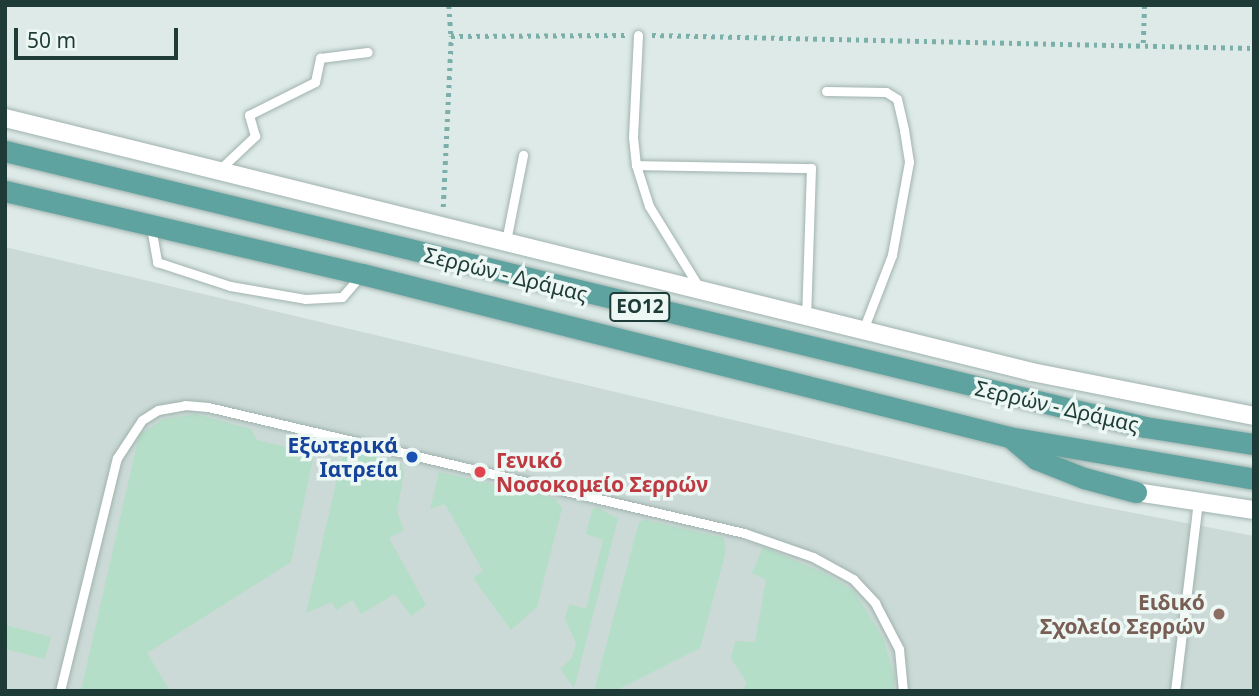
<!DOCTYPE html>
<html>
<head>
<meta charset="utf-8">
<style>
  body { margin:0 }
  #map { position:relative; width:1259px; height:696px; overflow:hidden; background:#ddeae7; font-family:"Noto Sans",sans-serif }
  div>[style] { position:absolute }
  .built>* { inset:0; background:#cbdad6 }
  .green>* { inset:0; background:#b4dec7 }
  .path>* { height:4.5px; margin-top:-2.25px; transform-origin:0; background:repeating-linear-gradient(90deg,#7bb0aa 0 3.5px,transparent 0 8.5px) }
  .roads { filter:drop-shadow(0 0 2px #a0b2af) drop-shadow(0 0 2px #a0b2af) }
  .lane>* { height:9px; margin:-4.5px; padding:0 4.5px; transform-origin:4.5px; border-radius:4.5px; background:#fff }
  .street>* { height:18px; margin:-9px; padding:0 9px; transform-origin:9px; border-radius:9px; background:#fff }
  .primary>* { height:21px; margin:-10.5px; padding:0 10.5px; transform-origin:10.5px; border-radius:10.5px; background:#5ea39f }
  .dots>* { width:19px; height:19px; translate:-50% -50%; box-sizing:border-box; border:4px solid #edf7f4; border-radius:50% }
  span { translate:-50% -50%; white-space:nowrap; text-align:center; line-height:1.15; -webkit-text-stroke:7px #edf7f4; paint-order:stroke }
  .shield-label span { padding:2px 5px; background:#edf7f4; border:2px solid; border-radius:5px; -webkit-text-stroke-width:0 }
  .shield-label { font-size:19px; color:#1e3b38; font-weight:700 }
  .street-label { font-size:21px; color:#1e3b38 }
  .transit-label { font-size:21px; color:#164399; font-weight:700 }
  .right { translate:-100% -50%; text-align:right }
  .health-label { font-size:21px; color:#be3a42; font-weight:700 }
  .left { translate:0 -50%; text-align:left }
  .education-label { font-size:21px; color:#785e54; font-weight:700 }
  .frame { position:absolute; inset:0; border:7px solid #1e3b38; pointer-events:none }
  .scale { position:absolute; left:14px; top:28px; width:164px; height:32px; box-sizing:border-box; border:4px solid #1e3b38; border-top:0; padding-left:9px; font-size:21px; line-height:24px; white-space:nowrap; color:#1e3b38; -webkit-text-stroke:5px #edf7f4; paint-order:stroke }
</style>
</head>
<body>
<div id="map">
  <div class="built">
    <div style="clip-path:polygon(5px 247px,1087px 504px,1254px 536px,1254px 691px,5px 691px)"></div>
  </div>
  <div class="green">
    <div style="clip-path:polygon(196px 414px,251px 429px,257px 440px,291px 448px,306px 441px,314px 454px,291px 562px,147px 653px,170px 691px,81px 691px,139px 435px,164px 419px)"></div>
    <div style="clip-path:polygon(357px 452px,400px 462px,404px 473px,397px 512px,404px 530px,389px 538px,426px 605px,411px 616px,395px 594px,361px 614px,353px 600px,336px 610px,332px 602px,306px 613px,342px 458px)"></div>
    <div style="clip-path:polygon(439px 472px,554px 498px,562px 508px,537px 607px,511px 630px,473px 578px,483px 571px,445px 504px,430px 509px)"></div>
    <div style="clip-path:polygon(597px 507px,618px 519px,574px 688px,560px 669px,572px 658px,576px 643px,565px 619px,569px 604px,586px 609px,603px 540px,586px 534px,592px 510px)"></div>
    <div style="clip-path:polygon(645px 520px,724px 538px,726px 551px,700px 648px,615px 691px,594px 691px,639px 522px)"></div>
    <div style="clip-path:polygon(763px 547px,824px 573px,854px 591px,883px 638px,895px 679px,893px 691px,742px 691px,747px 683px,731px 658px,735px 641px,755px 642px,766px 580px,752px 573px)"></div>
    <div style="clip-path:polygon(5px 625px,51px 637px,45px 659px,5px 649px)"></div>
  </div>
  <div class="path">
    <div style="left:449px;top:5px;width:31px;rotate:86deg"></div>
    <div style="left:451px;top:36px;width:175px;rotate:-0.3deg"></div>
    <div style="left:652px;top:35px;width:602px;rotate:1.24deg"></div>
    <div style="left:1143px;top:43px;width:38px;rotate:-88deg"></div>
    <div style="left:443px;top:207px;width:171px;rotate:-87.3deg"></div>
  </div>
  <div class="roads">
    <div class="lane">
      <div style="left:638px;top:35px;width:102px;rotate:92.8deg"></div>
      <div style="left:633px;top:137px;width:28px;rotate:84deg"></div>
      <div style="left:636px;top:165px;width:43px;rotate:72.4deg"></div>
      <div style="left:649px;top:206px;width:97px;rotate:58.4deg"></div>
      <div style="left:826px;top:91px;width:60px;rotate:1deg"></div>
      <div style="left:886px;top:92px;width:13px;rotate:32deg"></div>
      <div style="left:897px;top:99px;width:32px;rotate:77deg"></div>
      <div style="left:904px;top:130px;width:32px;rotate:81deg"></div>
      <div style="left:909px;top:162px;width:95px;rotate:100.4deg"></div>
      <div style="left:892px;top:255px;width:80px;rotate:111.1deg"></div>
      <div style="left:636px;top:165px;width:175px;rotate:1deg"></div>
      <div style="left:811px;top:168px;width:148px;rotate:91.9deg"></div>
      <div style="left:219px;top:170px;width:50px;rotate:-43.4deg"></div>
      <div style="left:255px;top:136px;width:22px;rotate:-106deg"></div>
      <div style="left:249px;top:115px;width:74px;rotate:-26.6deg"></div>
      <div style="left:315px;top:82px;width:25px;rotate:-78deg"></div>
      <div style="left:320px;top:58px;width:48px;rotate:-7.1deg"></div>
      <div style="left:151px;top:227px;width:36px;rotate:80deg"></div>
      <div style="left:157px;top:262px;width:77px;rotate:18.2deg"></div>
      <div style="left:230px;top:286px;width:76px;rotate:9.8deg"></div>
      <div style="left:305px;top:299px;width:37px;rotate:-3deg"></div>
      <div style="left:342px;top:297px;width:28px;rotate:-49deg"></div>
      <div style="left:506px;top:241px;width:88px;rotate:-78.8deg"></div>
      <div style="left:60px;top:691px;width:240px;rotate:-76.3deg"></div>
      <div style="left:117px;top:458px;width:45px;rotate:-56.7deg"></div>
      <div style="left:142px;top:420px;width:19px;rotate:-32deg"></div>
      <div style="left:158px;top:410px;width:27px;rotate:-10deg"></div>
      <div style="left:185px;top:405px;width:23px;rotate:5deg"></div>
      <div style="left:208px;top:407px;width:551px;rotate:13.23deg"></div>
      <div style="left:744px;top:533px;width:73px;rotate:19.2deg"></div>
      <div style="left:813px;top:557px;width:46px;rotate:28.8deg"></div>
      <div style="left:853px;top:579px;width:33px;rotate:47deg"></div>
      <div style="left:875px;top:603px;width:52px;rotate:62.4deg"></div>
      <div style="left:899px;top:649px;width:42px;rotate:84.6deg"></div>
      <div style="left:1175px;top:691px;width:191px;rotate:-83.1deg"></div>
    </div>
    <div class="street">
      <div style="left:5px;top:118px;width:1058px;rotate:13.89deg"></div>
      <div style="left:1032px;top:372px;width:226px;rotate:11.2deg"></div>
      <div style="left:1136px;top:492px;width:119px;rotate:8.7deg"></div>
    </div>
    <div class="primary">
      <div style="left:5px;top:151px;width:1173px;rotate:13.61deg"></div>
      <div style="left:1145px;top:427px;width:110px;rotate:8.9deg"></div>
      <div style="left:5px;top:191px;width:367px;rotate:13.1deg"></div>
      <div style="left:362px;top:274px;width:667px;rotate:14.14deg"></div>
      <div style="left:1009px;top:437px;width:249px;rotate:9.7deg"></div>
      <div style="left:1011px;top:438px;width:33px;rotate:40deg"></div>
      <div style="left:1036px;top:459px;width:52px;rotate:21.6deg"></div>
      <div style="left:1084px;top:478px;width:54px;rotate:15.1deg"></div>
    </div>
  </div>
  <div class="dots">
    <div style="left:412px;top:457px;background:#1a4fb4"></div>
    <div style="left:480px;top:472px;background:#e0444e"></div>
    <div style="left:1219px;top:614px;background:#8d6e63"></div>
  </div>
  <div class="shield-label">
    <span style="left:640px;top:307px">ΕΟ12</span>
  </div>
  <div class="street-label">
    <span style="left:506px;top:274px;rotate:14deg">Σερρών - Δράμας</span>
    <span style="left:1057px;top:406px;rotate:13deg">Σερρών - Δράμας</span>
  </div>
  <div class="transit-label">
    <span class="right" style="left:398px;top:457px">Εξωτερικά<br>Ιατρεία</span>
  </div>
  <div class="health-label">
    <span class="left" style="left:496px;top:472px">Γενικό<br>Νοσοκομείο Σερρών</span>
  </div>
  <div class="education-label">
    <span class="right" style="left:1205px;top:614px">Ειδικό<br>Σχολείο Σερρών</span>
  </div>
  <div class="frame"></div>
  <div class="scale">50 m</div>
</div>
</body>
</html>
